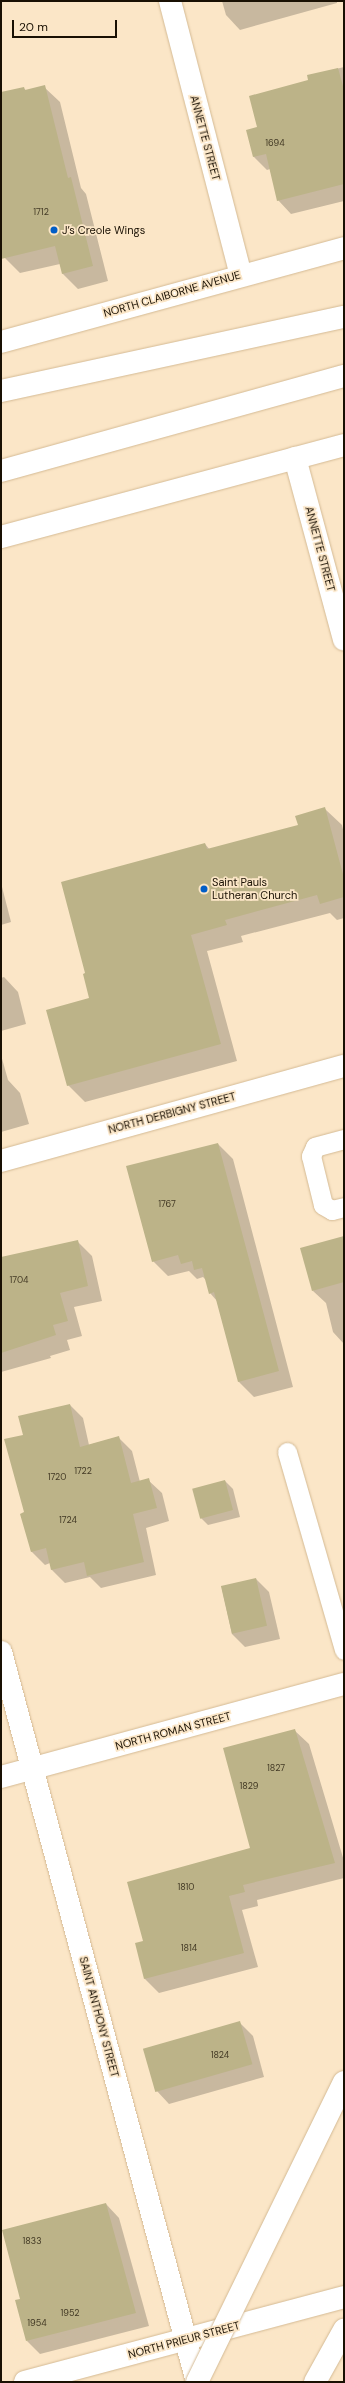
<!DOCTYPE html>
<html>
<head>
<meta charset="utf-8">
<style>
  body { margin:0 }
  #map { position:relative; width:345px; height:2383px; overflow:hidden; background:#fbe6c7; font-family:"DM Sans",sans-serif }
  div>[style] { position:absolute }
  .shadow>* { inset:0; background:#0003 }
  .building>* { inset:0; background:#bcb388; transform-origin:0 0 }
  .roads { filter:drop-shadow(0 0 1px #d4ba94) drop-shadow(0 0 1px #d4ba94) }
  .service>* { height:19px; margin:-9.5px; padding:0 9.5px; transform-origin:9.5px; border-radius:9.5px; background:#fff }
  .minor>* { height:22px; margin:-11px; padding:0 11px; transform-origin:11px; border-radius:11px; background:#fff }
  .secondary>* { height:22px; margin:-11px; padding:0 11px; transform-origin:11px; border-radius:11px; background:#fff }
  .motorway>* { height:22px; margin:-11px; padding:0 11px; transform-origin:11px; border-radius:11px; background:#fff }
  .bridges { filter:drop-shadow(0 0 1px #d4ba94) drop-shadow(0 0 1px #d4ba94) }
  .motorway-bridge>* { height:22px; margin:-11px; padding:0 11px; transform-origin:11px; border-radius:11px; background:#fff }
  .dots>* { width:11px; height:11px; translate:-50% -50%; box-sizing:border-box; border:2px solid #fbe6c7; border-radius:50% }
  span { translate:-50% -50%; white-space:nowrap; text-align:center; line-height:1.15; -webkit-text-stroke:3.5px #fbe6c7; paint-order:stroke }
  .number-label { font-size:9px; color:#423924 }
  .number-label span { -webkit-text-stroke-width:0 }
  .street-label { font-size:11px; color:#191003 }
  .poi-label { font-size:11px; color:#191003 }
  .left { translate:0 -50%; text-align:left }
  .frame { position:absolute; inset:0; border:2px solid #191003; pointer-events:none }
  .scale { position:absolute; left:12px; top:20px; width:105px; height:18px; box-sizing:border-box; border:2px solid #191003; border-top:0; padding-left:5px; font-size:12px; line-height:14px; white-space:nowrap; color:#191003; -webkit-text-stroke:3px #fbe6c7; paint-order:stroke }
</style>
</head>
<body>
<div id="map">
  <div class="shadow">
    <div style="clip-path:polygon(222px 1px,337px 1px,337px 3px,240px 30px,226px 15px)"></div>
    <div style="clip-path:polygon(344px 67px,344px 201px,291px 214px,278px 200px,270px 169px,267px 170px,254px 157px,248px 131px,258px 128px,310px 81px,308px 76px)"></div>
    <div style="clip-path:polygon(44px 87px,60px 102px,81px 188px,86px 194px,108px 281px,78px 289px,63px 274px,60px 264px,20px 273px,5px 258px,1px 242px,1px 93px,23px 88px,27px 91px)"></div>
    <div style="clip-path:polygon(325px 809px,342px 825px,344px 834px,344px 918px,337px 920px,330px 913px,241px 936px,243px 942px,207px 951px,237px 1061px,85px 1102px,68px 1085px,91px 998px,205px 844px,210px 850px,299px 826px)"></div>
    <div style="clip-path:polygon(1px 883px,11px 922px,1px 925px)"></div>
    <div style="clip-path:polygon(4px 977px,18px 992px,26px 1024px,1px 1031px,1px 978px)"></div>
    <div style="clip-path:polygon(1px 1055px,8px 1080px,20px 1093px,29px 1124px,1px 1132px)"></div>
    <div style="clip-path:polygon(218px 1144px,233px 1159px,293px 1387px,254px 1397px,239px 1382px,217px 1301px,210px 1293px,206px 1280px,203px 1277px,197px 1279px,189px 1271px,168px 1276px,153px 1261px)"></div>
    <div style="clip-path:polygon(344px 1237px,344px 1344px,333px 1332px,326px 1303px,313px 1291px)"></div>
    <div style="clip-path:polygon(77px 1241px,92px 1256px,102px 1301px,74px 1307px,82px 1336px,67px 1340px,70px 1350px,50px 1356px,51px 1358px,1px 1372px,1px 1258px)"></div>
    <div style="clip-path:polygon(70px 1405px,83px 1418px,89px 1445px,118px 1437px,132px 1451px,140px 1482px,148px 1480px,162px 1493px,169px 1521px,146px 1528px,156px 1575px,101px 1588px,90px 1577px,65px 1583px,52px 1570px,50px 1563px,45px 1565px,31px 1551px,26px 1513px,24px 1435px)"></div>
    <div style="clip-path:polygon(225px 1481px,233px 1489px,240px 1517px,208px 1525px,200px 1517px)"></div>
    <div style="clip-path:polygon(256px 1579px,269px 1592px,280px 1639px,245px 1647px,232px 1634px,222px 1589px)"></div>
    <div style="clip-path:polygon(294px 1730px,309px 1744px,344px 1861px,344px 1878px,257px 1900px,258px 1906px,242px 1910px,258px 1967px,159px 1993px,145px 1979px,136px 1944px,144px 1942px,251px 1849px)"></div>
    <div style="clip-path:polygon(239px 2022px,253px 2036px,264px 2077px,169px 2104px,156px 2090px)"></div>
    <div style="clip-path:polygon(106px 2204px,119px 2218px,149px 2326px,40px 2354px,27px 2341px)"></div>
  </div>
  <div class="building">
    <div style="clip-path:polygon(338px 68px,344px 90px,344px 184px,277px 201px,266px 154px,253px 157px,246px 130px,257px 127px,249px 96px,308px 80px,307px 75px)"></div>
    <div style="clip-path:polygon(45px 85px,68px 178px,71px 177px,93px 266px,62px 274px,55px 246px,1px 259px,1px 92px,24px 87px,25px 90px)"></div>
    <div style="clip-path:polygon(325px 807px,344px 878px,344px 897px,320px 904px,317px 895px,225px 920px,227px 925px,191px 935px,221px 1044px,67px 1086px,46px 1010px,89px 998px,83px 974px,85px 973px,61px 882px,205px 843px,207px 849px,298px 825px,295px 816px)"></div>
    <div style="clip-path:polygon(218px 1143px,279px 1371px,238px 1382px,214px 1292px,209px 1294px,202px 1268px,194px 1270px,192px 1261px,181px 1264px,178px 1255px,152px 1262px,126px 1166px)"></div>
    <div style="clip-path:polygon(344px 1236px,344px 1282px,312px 1291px,300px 1248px)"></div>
    <div style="clip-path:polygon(78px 1240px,88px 1286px,60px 1293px,68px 1321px,53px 1325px,56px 1335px,1px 1353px,1px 1257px)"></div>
    <div style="clip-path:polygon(70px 1404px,80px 1447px,119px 1436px,131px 1483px,149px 1478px,157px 1508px,133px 1514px,144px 1562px,87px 1576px,84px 1562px,51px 1570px,46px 1548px,31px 1552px,20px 1514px,24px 1512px,4px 1439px,23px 1435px,18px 1416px)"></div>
    <div style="left:225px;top:1480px;width:31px;height:34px;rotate:75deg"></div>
    <div style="left:256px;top:1578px;width:49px;height:36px;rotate:77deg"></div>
    <div style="clip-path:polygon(295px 1729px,335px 1863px,243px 1885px,245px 1892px,229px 1896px,244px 1953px,144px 1979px,135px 1943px,143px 1941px,127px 1882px,250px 1848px,223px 1748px)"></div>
    <div style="left:240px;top:2021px;width:45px;height:101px;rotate:74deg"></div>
    <div style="clip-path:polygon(106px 2203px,136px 2313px,26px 2341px,15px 2300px,20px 2299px,2px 2230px)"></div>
  </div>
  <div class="roads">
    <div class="service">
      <div style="left:344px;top:1139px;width:30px;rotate:165deg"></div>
      <div style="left:315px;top:1147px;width:10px;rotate:114deg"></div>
      <div style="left:311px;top:1156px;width:50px;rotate:76.2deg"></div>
      <div style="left:323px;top:1205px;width:10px;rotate:29deg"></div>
      <div style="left:332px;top:1210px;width:12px;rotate:-14deg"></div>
      <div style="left:287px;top:1452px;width:206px;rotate:73.9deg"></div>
    </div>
    <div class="minor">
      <div style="left:170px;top:1px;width:283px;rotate:75.5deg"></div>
      <div style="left:295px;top:458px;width:188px;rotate:74.9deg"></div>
      <div style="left:1px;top:1161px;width:356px;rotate:-15.5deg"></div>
      <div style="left:1px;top:1652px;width:756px;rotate:74.97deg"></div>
      <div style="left:1px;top:1777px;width:355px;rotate:-15.2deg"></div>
      <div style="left:25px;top:2382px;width:330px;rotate:-14.9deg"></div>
    </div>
    <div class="secondary">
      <div style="left:1px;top:342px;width:356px;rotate:-15.3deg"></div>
      <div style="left:1px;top:537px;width:355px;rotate:-15deg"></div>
    </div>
    <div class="motorway">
      <div style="left:1px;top:391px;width:351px;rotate:-12.2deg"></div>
      <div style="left:1px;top:471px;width:356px;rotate:-15.5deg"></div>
      <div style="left:315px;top:2382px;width:60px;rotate:-60.9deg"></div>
    </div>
  </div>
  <div class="bridges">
    <div class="motorway-bridge">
      <div style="left:197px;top:2382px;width:334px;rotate:-63.9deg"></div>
    </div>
  </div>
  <div class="dots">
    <div style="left:54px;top:230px;background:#015ec7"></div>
    <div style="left:204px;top:889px;background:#015ec7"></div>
  </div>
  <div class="number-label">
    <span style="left:275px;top:143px">1694</span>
    <span style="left:41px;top:212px">1712</span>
    <span style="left:167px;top:1204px">1767</span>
    <span style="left:19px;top:1280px">1704</span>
    <span style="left:83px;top:1471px">1722</span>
    <span style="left:57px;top:1477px">1720</span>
    <span style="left:68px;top:1520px">1724</span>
    <span style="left:276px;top:1768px">1827</span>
    <span style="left:249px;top:1786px">1829</span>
    <span style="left:186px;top:1887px">1810</span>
    <span style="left:189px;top:1948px">1814</span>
    <span style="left:220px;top:2055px">1824</span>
    <span style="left:32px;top:2241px">1833</span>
    <span style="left:70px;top:2313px">1952</span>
    <span style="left:37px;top:2323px">1954</span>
  </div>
  <div class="street-label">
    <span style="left:205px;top:138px;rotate:75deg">ANNETTE STREET</span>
    <span style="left:172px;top:294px;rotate:-16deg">NORTH CLAIBORNE AVENUE</span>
    <span style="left:320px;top:549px;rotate:75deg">ANNETTE STREET</span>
    <span style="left:172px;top:1113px;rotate:-15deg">NORTH DERBIGNY STREET</span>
    <span style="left:173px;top:1731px;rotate:-15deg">NORTH ROMAN STREET</span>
    <span style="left:99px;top:2017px;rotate:75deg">SAINT ANTHONY STREET</span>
    <span style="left:184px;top:2340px;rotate:-15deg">NORTH PRIEUR STREET</span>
  </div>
  <div class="poi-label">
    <span class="left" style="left:62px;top:230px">J’s Creole Wings</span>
    <span class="left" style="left:212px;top:889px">Saint Pauls<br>Lutheran Church</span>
  </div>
  <div class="frame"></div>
  <div class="scale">20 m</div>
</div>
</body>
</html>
